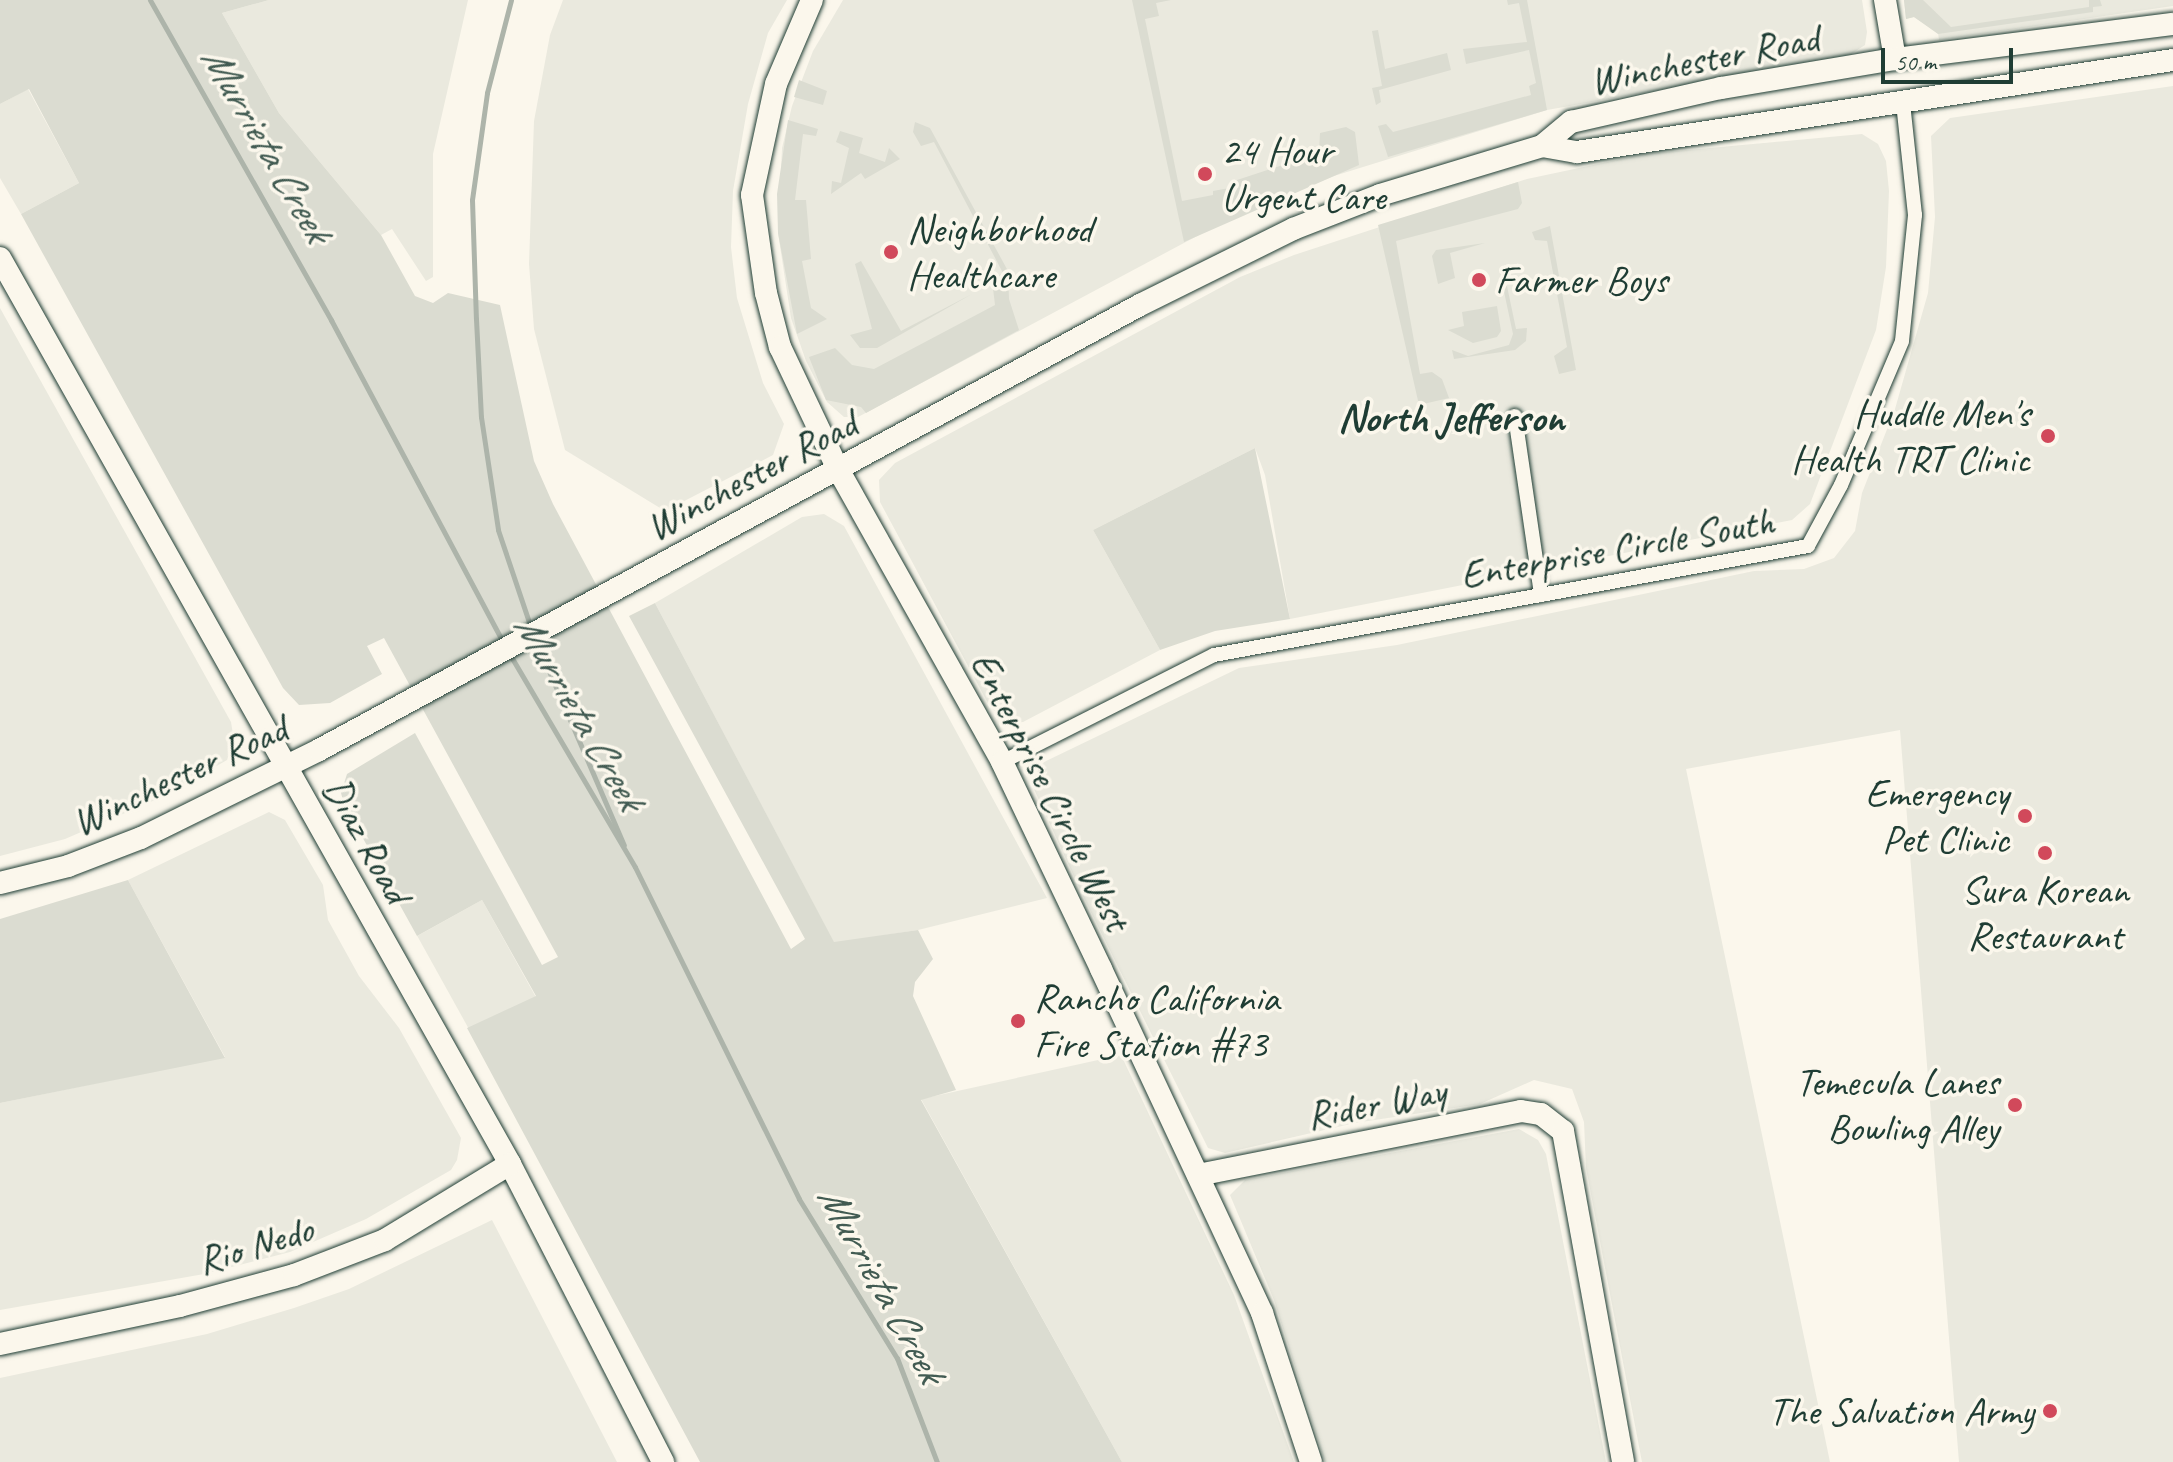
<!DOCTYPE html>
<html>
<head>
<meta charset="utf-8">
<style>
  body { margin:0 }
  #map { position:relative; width:2173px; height:1462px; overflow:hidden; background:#fbf7ec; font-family:Caveat,sans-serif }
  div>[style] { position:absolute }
  .built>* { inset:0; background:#eae9de; transform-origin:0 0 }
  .green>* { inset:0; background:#dbdcd1 }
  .stream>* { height:5px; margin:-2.5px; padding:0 2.5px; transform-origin:2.5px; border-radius:2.5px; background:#adb4aa }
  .roads { filter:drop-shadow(0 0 2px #1f3d34) drop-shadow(0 0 2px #1f3d34) }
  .street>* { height:14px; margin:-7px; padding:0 7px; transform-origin:7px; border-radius:7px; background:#fbf7ec }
  .secondary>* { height:22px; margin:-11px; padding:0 11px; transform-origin:11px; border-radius:11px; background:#fbf7ec }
  .dots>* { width:22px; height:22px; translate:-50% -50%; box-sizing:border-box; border:4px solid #fbf7ec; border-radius:50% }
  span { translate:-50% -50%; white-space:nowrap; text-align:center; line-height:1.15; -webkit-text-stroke:7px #fbf7ec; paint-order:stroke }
  .street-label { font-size:40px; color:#1f3d34 }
  .poi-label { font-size:40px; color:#1f3d34 }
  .left { translate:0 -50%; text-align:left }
  .right { translate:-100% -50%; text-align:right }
  .water-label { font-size:42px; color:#425b52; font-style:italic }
  .neighbourhood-label { font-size:42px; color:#1f3d34; font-weight:700 }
  .scale { position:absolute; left:1881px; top:48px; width:132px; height:36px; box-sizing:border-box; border:4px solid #1f3d34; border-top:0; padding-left:10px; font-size:24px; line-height:28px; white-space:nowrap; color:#1f3d34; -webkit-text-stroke:6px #fbf7ec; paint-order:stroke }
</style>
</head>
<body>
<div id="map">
  <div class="built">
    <div style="clip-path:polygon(269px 0,468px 0,433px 154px,433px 277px,426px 281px,392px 229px,381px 235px,279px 113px,222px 13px)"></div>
    <div style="clip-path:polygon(563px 0,787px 0,768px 33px,748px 104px,733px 191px,731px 247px,737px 298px,763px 383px,784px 424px,773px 455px,665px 511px,565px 450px,534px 329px,529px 264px,534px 121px,550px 35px)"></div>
    <div style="clip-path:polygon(843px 0,1862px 0,1867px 32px,1865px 45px,1848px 56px,1547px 110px,1334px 176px,1227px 220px,858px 417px,844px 417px,827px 402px,806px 361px,791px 318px,778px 233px,782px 148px,792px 106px,813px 51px)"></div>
    <div style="clip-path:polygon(1904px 0,2173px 0,2173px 6px,1939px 40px,1938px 33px,1914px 17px,1906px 19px)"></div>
    <div style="clip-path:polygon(2173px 86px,2173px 1462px,1959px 1462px,1900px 730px,1686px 769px,1830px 1462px,1642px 1462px,1586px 1168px,1584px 1122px,1572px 1089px,1534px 1080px,1480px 1104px,1355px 1123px,1225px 1153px,1208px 1148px,1083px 896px,1033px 787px,1034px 773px,1044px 762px,1239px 668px,1397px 645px,1754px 571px,1804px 569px,1834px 558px,1855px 531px,1862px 493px,1895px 409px,1928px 293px,1935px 217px,1931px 136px,1950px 118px)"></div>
    <div style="clip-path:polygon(28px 89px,79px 183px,21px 214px,0 178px,0 104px)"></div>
    <div style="clip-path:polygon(1862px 134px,1878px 144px,1886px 161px,1889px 191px,1886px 267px,1876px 330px,1810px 504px,1792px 520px,1290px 619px,1265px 475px,1255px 448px,1093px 530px,1160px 650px,1023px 722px,1009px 723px,990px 707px,880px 502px,879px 480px,895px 463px,1240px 277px,1294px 255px,1527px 179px,1645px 154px)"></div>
    <div style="clip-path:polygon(0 308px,231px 722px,234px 741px,227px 760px,162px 797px,65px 839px,0 856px)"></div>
    <div style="clip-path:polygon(824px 514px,844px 526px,1047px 898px,918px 930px,834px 943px,655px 603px,802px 517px)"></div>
    <div style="clip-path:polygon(269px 812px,285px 820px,323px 885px,328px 920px,359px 976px,399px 1028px,461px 1138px,457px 1160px,451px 1170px,366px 1219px,290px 1252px,204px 1274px,0 1310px,0 1103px,225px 1057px,128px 880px)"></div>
    <div style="left:482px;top:900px;width:111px;height:74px;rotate:61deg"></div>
    <div style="clip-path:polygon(1121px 1055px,1234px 1295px,1294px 1462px,1122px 1462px,921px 1099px)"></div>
    <div style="clip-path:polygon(1519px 1129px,1538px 1140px,1546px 1154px,1606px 1462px,1325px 1462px,1274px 1300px,1230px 1195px,1245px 1180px)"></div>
    <div style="clip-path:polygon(492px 1220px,617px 1462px,0 1462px,0 1378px,207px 1334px,294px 1308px,349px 1289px)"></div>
  </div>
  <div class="green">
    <div style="clip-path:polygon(0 0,269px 0,222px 13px,279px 113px,381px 235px,415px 296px,433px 303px,448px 293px,500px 305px,534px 461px,553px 504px,791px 949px,805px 939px,629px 616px,655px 603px,834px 942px,918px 930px,933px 959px,915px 982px,913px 996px,956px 1090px,921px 1100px,1122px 1462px,700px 1462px,467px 1028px,536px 996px,482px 900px,417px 936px,344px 804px,341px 793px,347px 774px,415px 733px,542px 965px,558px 957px,384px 638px,367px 646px,382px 674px,330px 703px,299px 705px,283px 688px,21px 214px,79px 183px,29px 89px,0 104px)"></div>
    <div style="clip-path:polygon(1132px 0,1171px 0,1156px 3px,1159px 16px,1145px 19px,1182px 201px,1213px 195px,1213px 191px,1235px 187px,1234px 181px,1319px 153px,1320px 133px,1346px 127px,1355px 132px,1359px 165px,1184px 242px)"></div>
    <div style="clip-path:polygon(1507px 0,1527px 0,1547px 110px,1388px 157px,1378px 126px,1386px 124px,1393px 132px,1531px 95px,1529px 86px,1536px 83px,1529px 50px,1466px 64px,1463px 49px,1527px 42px,1519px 3px,1508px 5px)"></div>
    <div style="clip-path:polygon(1904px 0,1923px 0,1951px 27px,2089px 7px,2089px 0,2100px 0,2102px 6px,2093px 7px,2093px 12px,1938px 34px,1914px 17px,1906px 19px)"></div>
    <div style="clip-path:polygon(1378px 30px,1385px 69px,1447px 53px,1451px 70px,1379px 90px,1381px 102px,1376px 105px,1372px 88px,1382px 86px,1372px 31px)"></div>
    <div style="clip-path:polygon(799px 80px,827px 91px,823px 105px,794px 97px)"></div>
    <div style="clip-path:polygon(788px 120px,818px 129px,816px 136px,803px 134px,795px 200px,806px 200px,811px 259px,802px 261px,811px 308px,827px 319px,797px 334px,778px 233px,777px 194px)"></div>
    <div style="clip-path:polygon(915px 122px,930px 128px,1008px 271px,1009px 299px,1019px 330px,866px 413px,861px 407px,826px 400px,809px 357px,835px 348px,852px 365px,874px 369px,995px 305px,992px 280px,1003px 273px,934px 142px,921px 146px,913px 132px)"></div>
    <div style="clip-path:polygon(840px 131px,863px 138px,859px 153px,885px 162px,889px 148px,900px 159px,865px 179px,861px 173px,831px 194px,832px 181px,841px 183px,849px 148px,836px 142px)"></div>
    <div style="clip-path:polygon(1518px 182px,1522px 203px,1518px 209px,1396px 241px,1420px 374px,1432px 372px,1442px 379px,1449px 398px,1419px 405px,1378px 225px)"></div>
    <div style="clip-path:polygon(1550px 226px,1576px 370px,1559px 374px,1554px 356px,1567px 347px,1547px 241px,1535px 240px,1532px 232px)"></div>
    <div style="clip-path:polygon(1485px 243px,1450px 253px,1455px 278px,1438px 284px,1432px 256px,1436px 250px)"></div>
    <div style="clip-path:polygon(861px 261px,901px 331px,972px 294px,877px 348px,860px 348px,850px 335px,872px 329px,855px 264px)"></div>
    <div style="clip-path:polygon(1507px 286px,1516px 329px,1527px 328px,1526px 341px,1515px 350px,1454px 359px,1452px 350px,1468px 356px,1509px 345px,1513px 334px,1503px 287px)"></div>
    <div style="clip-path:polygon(1497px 306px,1501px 331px,1497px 337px,1473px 343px,1448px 330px,1464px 326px,1462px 312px)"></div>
    <div style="clip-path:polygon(1255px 448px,1290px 619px,1215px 631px,1160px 650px,1093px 530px)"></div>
    <div style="clip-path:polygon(128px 880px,225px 1058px,0 1103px,0 919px)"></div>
  </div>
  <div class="stream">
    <div style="left:150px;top:0;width:368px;rotate:60.5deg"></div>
    <div style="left:331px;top:320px;width:367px;rotate:61.9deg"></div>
    <div style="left:511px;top:0;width:96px;rotate:104.5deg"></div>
    <div style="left:487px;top:93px;width:108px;rotate:98deg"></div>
    <div style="left:472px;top:200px;width:119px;rotate:88.1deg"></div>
    <div style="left:476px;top:319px;width:98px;rotate:87.1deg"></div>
    <div style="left:481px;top:417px;width:114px;rotate:81.4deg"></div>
    <div style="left:498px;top:530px;width:103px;rotate:71.4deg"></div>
    <div style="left:536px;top:641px;width:222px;rotate:66.7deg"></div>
    <div style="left:509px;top:653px;width:248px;rotate:59.5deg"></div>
    <div style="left:635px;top:867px;width:370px;rotate:63.7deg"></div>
    <div style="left:799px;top:1199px;width:187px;rotate:58.4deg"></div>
    <div style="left:897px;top:1358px;width:111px;rotate:69deg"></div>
  </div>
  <div class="roads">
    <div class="street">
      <div style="left:1515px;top:416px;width:181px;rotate:81.7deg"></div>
      <div style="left:1002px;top:762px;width:237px;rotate:-26.8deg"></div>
      <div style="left:1214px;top:655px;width:604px;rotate:-10.4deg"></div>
      <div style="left:1808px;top:546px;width:69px;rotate:-61.6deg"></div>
      <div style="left:1841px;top:485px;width:156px;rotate:-67deg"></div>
      <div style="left:1902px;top:341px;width:127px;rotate:-84.1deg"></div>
      <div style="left:1915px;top:215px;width:113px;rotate:-96.1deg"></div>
    </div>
    <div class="secondary">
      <div style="left:812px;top:0;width:91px;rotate:113.2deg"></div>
      <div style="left:776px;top:84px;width:114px;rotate:102.2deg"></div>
      <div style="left:752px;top:195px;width:99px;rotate:81.9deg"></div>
      <div style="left:766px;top:293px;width:56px;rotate:75.5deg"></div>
      <div style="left:780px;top:347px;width:137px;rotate:64.6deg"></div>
      <div style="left:839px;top:471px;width:334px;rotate:60.7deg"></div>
      <div style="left:1002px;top:762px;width:229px;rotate:64.4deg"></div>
      <div style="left:1101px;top:969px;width:380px;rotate:64.9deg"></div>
      <div style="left:1262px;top:1313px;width:157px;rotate:71.8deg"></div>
      <div style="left:1885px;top:0;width:60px;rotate:80.4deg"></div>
      <div style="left:1542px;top:146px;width:38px;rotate:-40deg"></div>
      <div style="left:1571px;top:122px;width:154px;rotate:-12.8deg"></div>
      <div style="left:1721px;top:88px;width:176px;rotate:-9.5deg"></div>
      <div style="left:1895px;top:59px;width:280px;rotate:-7.2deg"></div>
      <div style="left:0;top:258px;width:1040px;rotate:60.62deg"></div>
      <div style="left:510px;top:1164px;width:335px;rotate:62.8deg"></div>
      <div style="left:0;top:883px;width:70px;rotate:-14deg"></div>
      <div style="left:68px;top:866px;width:78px;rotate:-21deg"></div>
      <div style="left:141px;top:838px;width:199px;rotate:-26.3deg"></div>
      <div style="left:319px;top:750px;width:934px;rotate:-28.46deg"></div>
      <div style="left:1140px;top:305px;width:171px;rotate:-26.4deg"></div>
      <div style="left:1293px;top:229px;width:93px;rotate:-21.3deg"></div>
      <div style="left:1380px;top:195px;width:169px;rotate:-16.8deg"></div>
      <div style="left:1542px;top:146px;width:36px;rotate:10deg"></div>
      <div style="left:1577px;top:152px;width:603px;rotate:-8.78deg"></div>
      <div style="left:1198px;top:1175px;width:329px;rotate:-11.2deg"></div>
      <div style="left:1521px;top:1111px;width:20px;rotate:9deg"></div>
      <div style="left:1541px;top:1114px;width:28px;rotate:38deg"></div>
      <div style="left:1563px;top:1131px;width:336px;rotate:79.7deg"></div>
      <div style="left:0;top:1344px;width:184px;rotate:-11.9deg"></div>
      <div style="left:180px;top:1306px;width:118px;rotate:-15.2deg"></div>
      <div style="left:294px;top:1275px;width:97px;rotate:-21deg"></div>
      <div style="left:385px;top:1240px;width:146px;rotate:-31.3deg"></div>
    </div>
  </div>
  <div class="dots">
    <div style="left:1205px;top:174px;background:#d1495b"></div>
    <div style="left:891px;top:252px;background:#d1495b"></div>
    <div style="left:1479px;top:280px;background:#d1495b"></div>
    <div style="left:2048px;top:436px;background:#d1495b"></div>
    <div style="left:2025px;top:816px;background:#d1495b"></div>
    <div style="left:2045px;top:853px;background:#d1495b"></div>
    <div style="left:1018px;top:1021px;background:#d1495b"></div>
    <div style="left:2015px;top:1105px;background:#d1495b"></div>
    <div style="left:2050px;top:1411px;background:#d1495b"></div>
  </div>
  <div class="street-label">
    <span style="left:1704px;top:59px;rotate:-11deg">Winchester Road</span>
    <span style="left:751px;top:475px;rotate:-28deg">Winchester Road</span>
    <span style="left:1617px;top:548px;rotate:-10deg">Enterprise Circle South</span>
    <span style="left:179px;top:775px;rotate:-25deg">Winchester Road</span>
    <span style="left:1051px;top:791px;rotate:63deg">Enterprise Circle West</span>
    <span style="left:367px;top:840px;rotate:61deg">Diaz Road</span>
    <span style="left:1376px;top:1103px;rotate:-11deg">Rider Way</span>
    <span style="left:255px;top:1245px;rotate:-17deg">Rio Nedo</span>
  </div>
  <div class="poi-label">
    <span class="left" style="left:1221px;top:174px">24 Hour<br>Urgent Care</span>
    <span class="left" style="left:907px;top:252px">Neighborhood<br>Healthcare</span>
    <span class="left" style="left:1495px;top:280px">Farmer Boys</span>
    <span class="right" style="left:2030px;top:436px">Huddle Men's<br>Health TRT Clinic</span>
    <span class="right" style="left:2009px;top:816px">Emergency<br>Pet Clinic</span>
    <span style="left:2045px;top:913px">Sura Korean<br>Restaurant</span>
    <span class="left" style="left:1034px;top:1021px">Rancho California<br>Fire Station #73</span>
    <span class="right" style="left:1999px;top:1105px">Temecula Lanes<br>Bowling Alley</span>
    <span class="right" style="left:2034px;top:1411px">The Salvation Army</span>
  </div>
  <div class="water-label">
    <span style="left:266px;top:144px;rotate:60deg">Murrieta Creek</span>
    <span style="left:579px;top:712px;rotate:60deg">Murrieta Creek</span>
    <span style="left:881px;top:1284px;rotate:61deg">Murrieta Creek</span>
  </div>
  <div class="neighbourhood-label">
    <span style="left:1451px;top:418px">North Jefferson</span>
  </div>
  <div class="scale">50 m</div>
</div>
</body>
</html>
